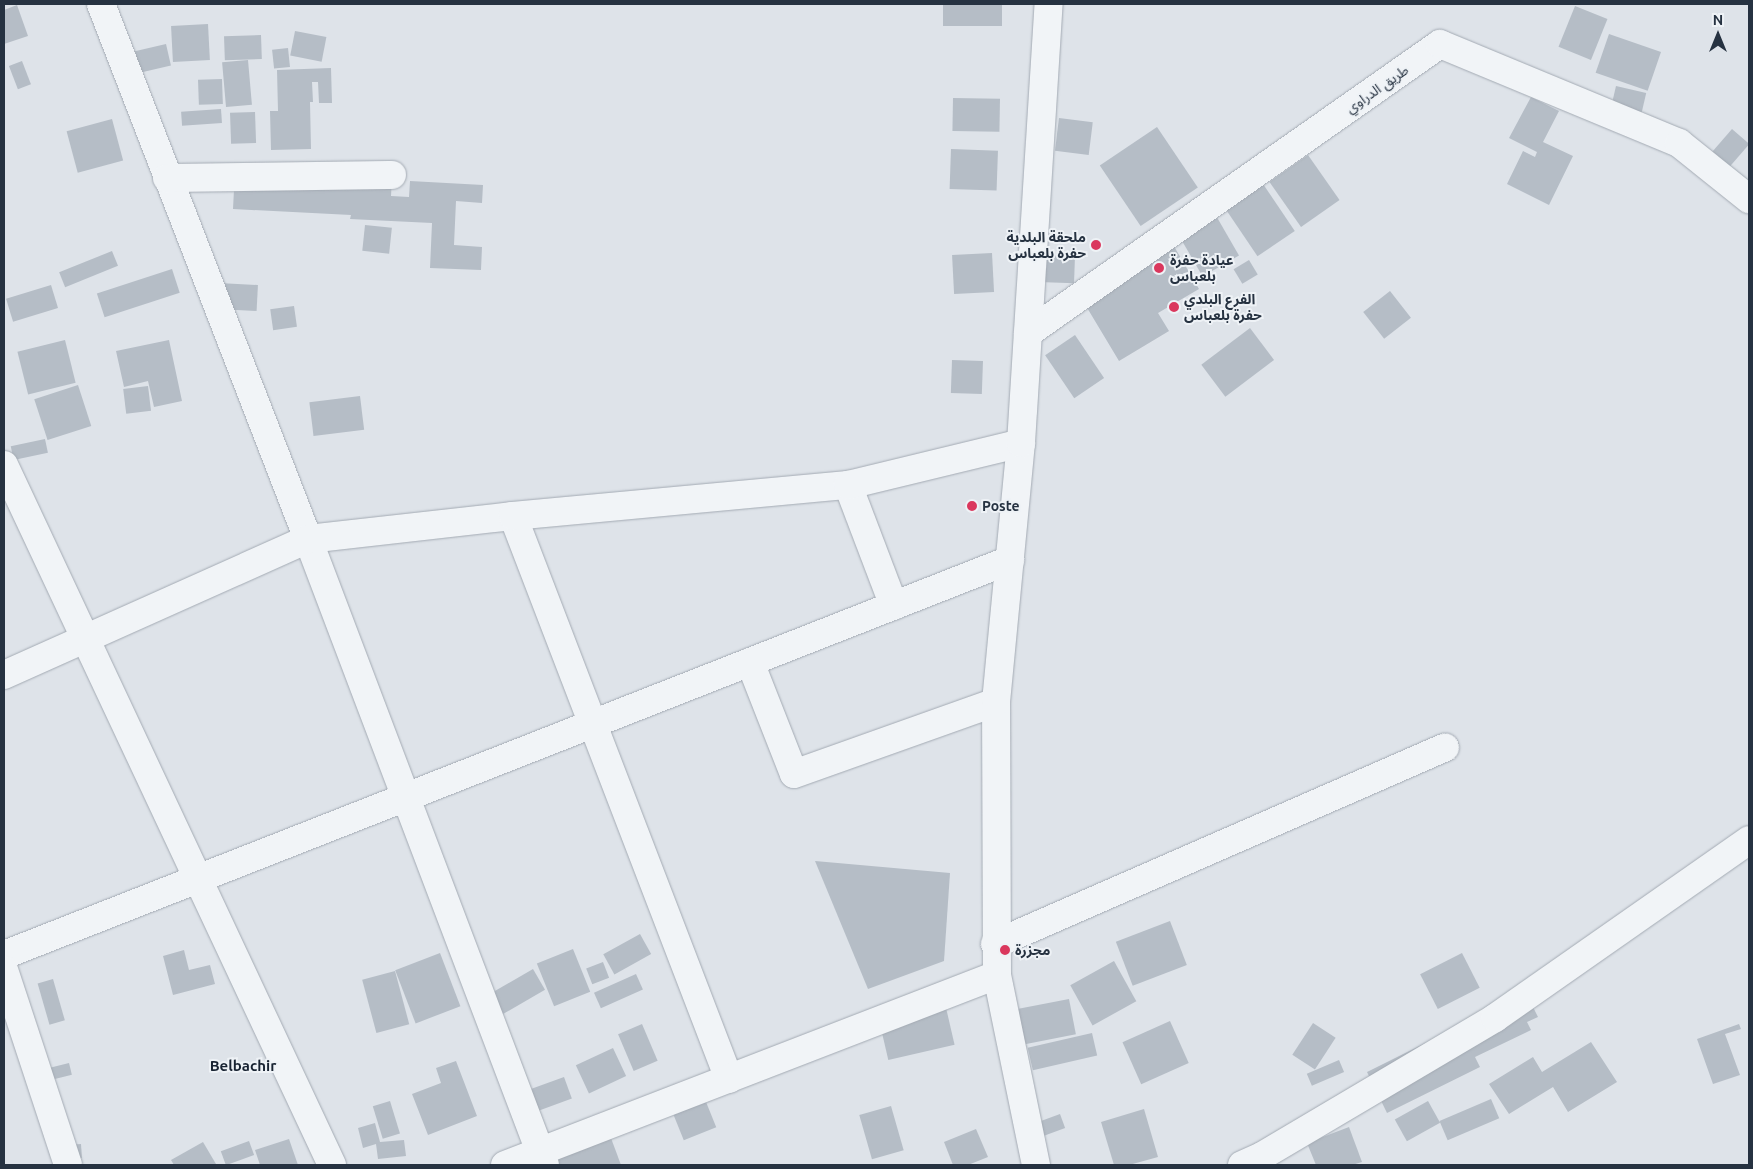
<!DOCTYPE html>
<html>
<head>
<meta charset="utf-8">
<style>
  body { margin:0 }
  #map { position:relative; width:1753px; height:1169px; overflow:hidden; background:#dee3e9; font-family:Ubuntu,"Noto Sans Arabic",sans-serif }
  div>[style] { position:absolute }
  .building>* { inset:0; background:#b5bdc6; transform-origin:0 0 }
  .roads { filter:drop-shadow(0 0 1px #a3aab3) drop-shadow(0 0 1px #a3aab3) }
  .minor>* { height:28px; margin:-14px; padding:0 14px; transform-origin:14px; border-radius:14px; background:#f1f4f7 }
  .tertiary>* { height:28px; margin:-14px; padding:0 14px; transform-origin:14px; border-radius:14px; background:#f1f4f7 }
  .dots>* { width:14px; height:14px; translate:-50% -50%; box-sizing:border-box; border:2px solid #eef2f6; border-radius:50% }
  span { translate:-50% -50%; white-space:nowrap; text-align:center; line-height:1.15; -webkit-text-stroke:4px #eef2f6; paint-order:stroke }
  .street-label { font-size:14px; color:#263241 }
  .poi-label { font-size:14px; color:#263241; font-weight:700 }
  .right { translate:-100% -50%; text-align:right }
  .left { translate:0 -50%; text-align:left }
  .neighbourhood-label { font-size:15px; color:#182332; font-weight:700 }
  .frame { position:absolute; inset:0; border:5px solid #263241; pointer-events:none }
  .north { position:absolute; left:1693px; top:10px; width:50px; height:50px; -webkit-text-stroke:4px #eef2f6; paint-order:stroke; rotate:0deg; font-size:14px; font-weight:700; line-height:20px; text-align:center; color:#263241 }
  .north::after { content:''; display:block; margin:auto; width:18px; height:22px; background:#263241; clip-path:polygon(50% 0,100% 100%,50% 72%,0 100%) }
</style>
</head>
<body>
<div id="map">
  <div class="building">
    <div style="left:943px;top:4px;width:59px;height:22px"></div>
    <div style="clip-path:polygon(17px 5px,28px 36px,4px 44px,4px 10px)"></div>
    <div style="left:1575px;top:6px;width:35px;height:44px;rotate:22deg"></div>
    <div style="left:208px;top:24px;width:36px;height:37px;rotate:87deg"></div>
    <div style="left:295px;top:31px;width:32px;height:25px;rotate:11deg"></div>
    <div style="left:1609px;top:34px;width:55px;height:41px;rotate:19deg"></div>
    <div style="left:261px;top:35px;width:24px;height:37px;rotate:88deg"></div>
    <div style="left:166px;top:44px;width:22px;height:32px;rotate:77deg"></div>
    <div style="left:288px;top:48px;width:19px;height:16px;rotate:84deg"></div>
    <div style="left:248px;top:60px;width:45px;height:26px;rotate:85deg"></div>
    <div style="left:22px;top:61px;width:25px;height:14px;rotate:69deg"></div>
    <div style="clip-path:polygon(331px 68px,332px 103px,319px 103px,318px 82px,312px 82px,313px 102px,310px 102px,311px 149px,271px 150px,270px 111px,278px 111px,277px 70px)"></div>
    <div style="left:222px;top:79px;width:25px;height:24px;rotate:88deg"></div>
    <div style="left:1616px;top:86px;width:31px;height:25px;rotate:13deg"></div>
    <div style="clip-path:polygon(1531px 97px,1559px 111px,1543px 142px,1573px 156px,1549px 205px,1507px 184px,1523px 151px,1535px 157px,1537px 152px,1509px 138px)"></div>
    <div style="left:953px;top:98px;width:47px;height:33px;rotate:1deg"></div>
    <div style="left:221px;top:109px;width:14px;height:40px;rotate:86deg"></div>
    <div style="left:255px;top:112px;width:31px;height:25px;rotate:88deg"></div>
    <div style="left:1059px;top:118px;width:34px;height:33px;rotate:7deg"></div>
    <div style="left:112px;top:119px;width:43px;height:47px;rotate:75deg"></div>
    <div style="left:1157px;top:127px;width:73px;height:69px;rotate:56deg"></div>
    <div style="left:1732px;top:129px;width:23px;height:36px;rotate:41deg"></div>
    <div style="left:951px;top:149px;width:47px;height:40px;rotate:2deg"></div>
    <div style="left:1308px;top:155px;width:55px;height:47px;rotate:55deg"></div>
    <div style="clip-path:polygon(235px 170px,392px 178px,391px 196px,409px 197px,410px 181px,483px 185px,482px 203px,456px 201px,454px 245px,482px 247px,481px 270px,430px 268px,432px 223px,350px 219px,351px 215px,233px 209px)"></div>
    <div style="left:1259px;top:178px;width:64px;height:45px;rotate:56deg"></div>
    <div style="left:1211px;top:207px;width:56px;height:42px;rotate:60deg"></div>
    <div style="left:365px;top:225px;width:27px;height:26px;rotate:6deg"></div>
    <div style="clip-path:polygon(1168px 236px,1199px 289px,1158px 313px,1169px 331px,1119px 361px,1077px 291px)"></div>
    <div style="left:112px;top:251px;width:16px;height:57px;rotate:68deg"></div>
    <div style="left:992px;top:253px;width:39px;height:40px;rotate:87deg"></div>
    <div style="left:1040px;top:255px;width:35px;height:27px;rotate:2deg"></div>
    <div style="left:1249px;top:260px;width:17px;height:18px;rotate:59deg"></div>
    <div style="left:172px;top:269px;width:25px;height:79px;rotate:72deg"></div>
    <div style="left:219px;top:283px;width:39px;height:26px;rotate:3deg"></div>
    <div style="left:51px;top:285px;width:24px;height:47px;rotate:73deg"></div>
    <div style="left:1390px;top:291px;width:34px;height:34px;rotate:52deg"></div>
    <div style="left:294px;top:306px;width:21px;height:24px;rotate:82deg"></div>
    <div style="left:1250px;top:328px;width:40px;height:61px;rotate:53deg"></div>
    <div style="left:1075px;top:335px;width:52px;height:36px;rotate:56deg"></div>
    <div style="left:65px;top:340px;width:44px;height:49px;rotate:76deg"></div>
    <div style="clip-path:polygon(169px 340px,182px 401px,154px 407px,148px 381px,124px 387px,116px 351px)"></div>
    <div style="left:952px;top:360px;width:31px;height:33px;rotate:2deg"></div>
    <div style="left:78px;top:385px;width:43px;height:46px;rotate:72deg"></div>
    <div style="left:148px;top:386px;width:25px;height:25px;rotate:83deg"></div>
    <div style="left:360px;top:396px;width:34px;height:51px;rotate:83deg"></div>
    <div style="left:45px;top:439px;width:14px;height:35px;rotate:78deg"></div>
    <div style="clip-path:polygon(815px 861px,950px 873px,944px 961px,868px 989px)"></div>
    <div style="left:1170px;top:921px;width:47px;height:58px;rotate:69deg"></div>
    <div style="left:640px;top:934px;width:23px;height:42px;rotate:61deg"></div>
    <div style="left:573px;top:949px;width:46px;height:39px;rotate:68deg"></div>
    <div style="clip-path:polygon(184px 950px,189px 970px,210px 965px,215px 984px,173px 995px,163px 956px)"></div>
    <div style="left:440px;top:953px;width:57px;height:48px;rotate:69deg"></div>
    <div style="left:1462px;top:953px;width:39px;height:47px;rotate:63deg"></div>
    <div style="left:1114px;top:961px;width:46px;height:50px;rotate:61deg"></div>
    <div style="left:603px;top:962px;width:17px;height:18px;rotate:69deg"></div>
    <div style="left:533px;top:969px;width:24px;height:50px;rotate:60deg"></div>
    <div style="left:395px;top:971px;width:55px;height:34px;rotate:75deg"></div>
    <div style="left:636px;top:974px;width:17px;height:46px;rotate:66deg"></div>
    <div style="left:53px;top:979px;width:43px;height:16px;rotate:74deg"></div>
    <div style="clip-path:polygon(1526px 993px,1538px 1017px,1527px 1022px,1531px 1030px,1475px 1057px,1480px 1067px,1387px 1113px,1367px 1072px)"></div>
    <div style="left:944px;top:999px;width:47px;height:68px;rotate:77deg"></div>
    <div style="left:1069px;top:999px;width:36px;height:67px;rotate:79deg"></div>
    <div style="left:1170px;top:1021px;width:46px;height:52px;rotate:66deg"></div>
    <div style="left:1313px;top:1023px;width:27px;height:38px;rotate:33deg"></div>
    <div style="left:642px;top:1024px;width:40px;height:26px;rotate:67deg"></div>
    <div style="clip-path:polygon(1739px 1024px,1741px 1029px,1725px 1034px,1740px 1075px,1713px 1084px,1697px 1039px)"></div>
    <div style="left:1092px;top:1033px;width:23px;height:66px;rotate:77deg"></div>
    <div style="clip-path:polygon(1591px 1042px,1617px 1082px,1568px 1112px,1553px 1087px,1509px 1114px,1489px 1084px,1533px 1057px,1542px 1072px)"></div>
    <div style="left:613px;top:1048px;width:31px;height:41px;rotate:65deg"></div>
    <div style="left:1339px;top:1060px;width:13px;height:35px;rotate:67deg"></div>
    <div style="clip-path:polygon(456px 1061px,477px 1116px,428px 1135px,412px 1094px,441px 1083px,436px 1068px)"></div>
    <div style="left:69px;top:1063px;width:12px;height:30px;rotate:76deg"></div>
    <div style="left:564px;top:1077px;width:23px;height:55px;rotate:70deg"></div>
    <div style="left:702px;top:1092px;width:38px;height:35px;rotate:68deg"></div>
    <div style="left:1491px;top:1099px;width:21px;height:56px;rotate:67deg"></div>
    <div style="left:390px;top:1101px;width:34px;height:18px;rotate:73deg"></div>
    <div style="left:1428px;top:1101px;width:25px;height:38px;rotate:61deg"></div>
    <div style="left:891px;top:1106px;width:46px;height:33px;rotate:74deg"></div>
    <div style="clip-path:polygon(1144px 1109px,1158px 1157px,1129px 1165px,1114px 1165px,1101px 1122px)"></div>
    <div style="left:1060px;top:1114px;width:15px;height:26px;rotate:70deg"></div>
    <div style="clip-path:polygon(375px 1123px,380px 1142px,404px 1140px,406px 1156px,378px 1159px,376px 1144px,363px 1148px,358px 1128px)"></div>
    <div style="clip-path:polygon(1349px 1127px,1362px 1162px,1352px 1165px,1316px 1165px,1307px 1143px)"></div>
    <div style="clip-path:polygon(976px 1129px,988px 1157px,968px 1165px,953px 1165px,944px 1142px)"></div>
    <div style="clip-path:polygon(608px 1130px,621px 1165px,535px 1165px)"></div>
    <div style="clip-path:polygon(289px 1139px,298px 1165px,260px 1165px,255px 1150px)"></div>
    <div style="left:249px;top:1141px;width:15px;height:30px;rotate:70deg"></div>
    <div style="clip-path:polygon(203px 1142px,216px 1164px,174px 1165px,171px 1160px)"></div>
    <div style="left:81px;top:1144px;width:14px;height:20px;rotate:86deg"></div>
  </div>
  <div class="roads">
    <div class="minor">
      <div style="left:101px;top:4px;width:574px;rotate:68.85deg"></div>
      <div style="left:308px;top:539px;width:669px;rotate:69.26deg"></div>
      <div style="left:167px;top:178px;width:225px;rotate:-0.8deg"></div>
      <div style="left:1028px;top:333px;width:503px;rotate:-35.05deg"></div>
      <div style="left:1440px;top:44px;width:259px;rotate:22.5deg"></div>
      <div style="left:1679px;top:143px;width:90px;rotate:38.7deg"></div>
      <div style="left:4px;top:465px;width:773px;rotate:64.89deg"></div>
      <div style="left:848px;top:485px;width:129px;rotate:69.2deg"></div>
      <div style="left:513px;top:516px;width:603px;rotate:69.01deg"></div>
      <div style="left:750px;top:662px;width:120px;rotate:68.6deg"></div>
      <div style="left:794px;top:774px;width:214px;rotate:-19.6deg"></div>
      <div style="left:4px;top:675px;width:333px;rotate:-24.1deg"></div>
      <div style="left:308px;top:539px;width:206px;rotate:-6.4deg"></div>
      <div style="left:513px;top:516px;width:336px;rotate:-5.3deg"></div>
      <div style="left:848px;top:485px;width:178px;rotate:-13.6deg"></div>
      <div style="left:995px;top:944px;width:491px;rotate:-23.6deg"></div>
      <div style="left:4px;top:955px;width:1081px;rotate:-21.44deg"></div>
      <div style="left:4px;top:970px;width:205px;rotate:71.8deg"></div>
      <div style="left:1242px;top:1165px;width:22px;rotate:-24deg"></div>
      <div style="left:1262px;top:1156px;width:271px;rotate:-30.6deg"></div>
      <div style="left:1495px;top:1018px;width:310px;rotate:-35deg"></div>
    </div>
    <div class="tertiary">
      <div style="left:505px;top:1165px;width:527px;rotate:-21.12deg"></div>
      <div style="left:1036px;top:1165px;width:194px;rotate:-101.6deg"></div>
      <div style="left:997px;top:975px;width:273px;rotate:-90.2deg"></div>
      <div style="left:996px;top:702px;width:260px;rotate:-84.5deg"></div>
      <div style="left:1021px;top:443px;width:440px;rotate:-86.4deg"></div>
    </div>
  </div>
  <div class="dots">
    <div style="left:1096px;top:245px;background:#da375d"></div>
    <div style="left:1159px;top:268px;background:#da375d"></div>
    <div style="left:1174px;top:307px;background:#da375d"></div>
    <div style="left:972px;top:506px;background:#da375d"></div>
    <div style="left:1005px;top:950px;background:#da375d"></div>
  </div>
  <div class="street-label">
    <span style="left:1377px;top:89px;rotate:-35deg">طريق الدراوي</span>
  </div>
  <div class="poi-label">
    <span class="right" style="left:1086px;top:245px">ملحقة البلدية<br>حفرة بلعباس</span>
    <span class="left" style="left:1170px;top:268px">عيادة حفرة<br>بلعباس</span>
    <span class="left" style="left:1184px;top:307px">الفرع البلدي<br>حفرة بلعباس</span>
    <span class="left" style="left:982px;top:506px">Poste</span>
    <span class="left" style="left:1015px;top:950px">مجزرة</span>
  </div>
  <div class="neighbourhood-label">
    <span style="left:243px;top:1066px">Belbachir</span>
  </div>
  <div class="frame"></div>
  <div class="north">N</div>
</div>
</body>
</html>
